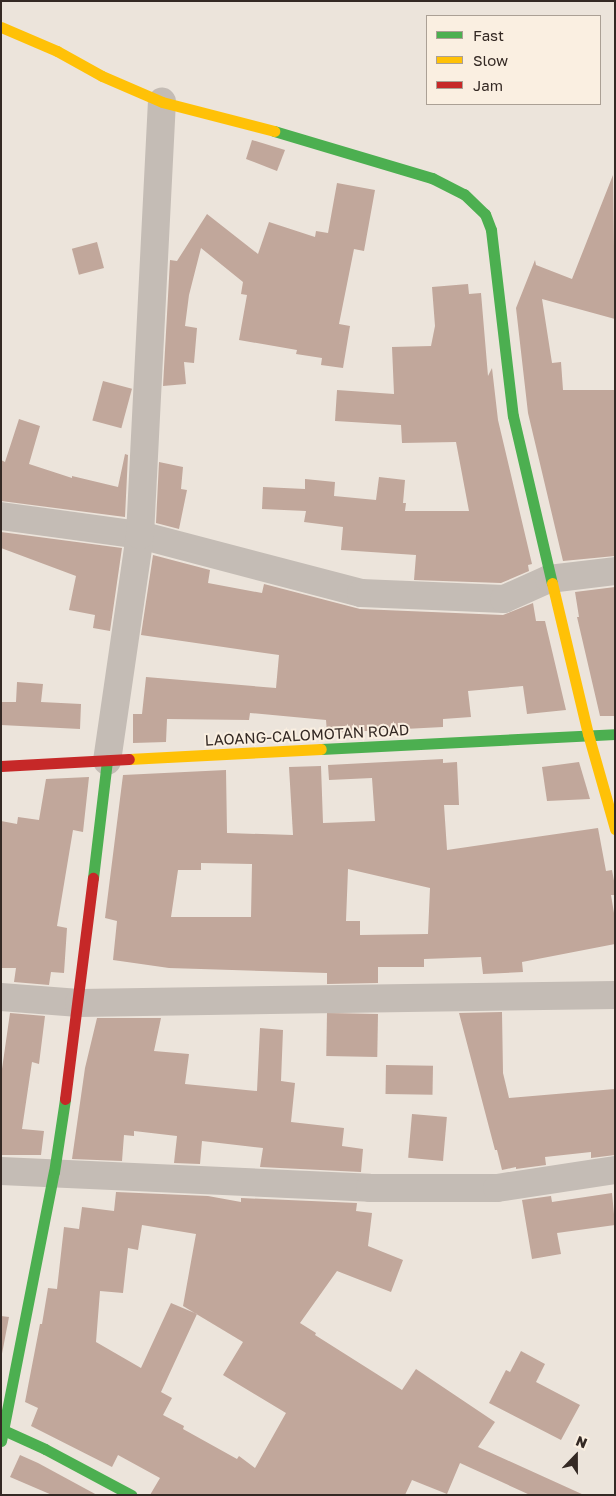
<!DOCTYPE html>
<html>
<head>
<meta charset="utf-8">
<style>
  body { margin:0 }
  #map { position:relative; width:616px; height:1496px; overflow:hidden; background:#ece4db; font-family:"Golos Text",sans-serif }
  div>[style] { position:absolute }
  .building>* { inset:0; background:#c1a79b; transform-origin:0 0 }
  .street>* { height:28px; margin:-14px; padding:0 14px; transform-origin:14px; border-radius:14px; background:#c4bcb5 }
  .fast>* { height:11px; margin:-5.5px; padding:0 5.5px; transform-origin:5.5px; border-radius:5.5px; background:#4caf50 }
  .slow>* { height:11px; margin:-5.5px; padding:0 5.5px; transform-origin:5.5px; border-radius:5.5px; background:#ffc107 }
  .jam>* { height:11px; margin:-5.5px; padding:0 5.5px; transform-origin:5.5px; border-radius:5.5px; background:#c62828 }
  span { translate:-50% -50%; white-space:nowrap; text-align:center; line-height:1.15; -webkit-text-stroke:4px #faefe1; paint-order:stroke }
  .street-label { font-size:15px; color:#342924 }
  .frame { position:absolute; inset:0; border:2px solid #342924; pointer-events:none }
  .legend { position:absolute; left:426px; top:15px; width:175px; height:90px; box-sizing:border-box; background:#faefe1; border:1px solid #aba095; margin:0; padding:6px 9px; list-style:none; font-size:15px; color:#342924 }
  .legend li { display:flex; align-items:center; gap:10px; height:25px }
  .legend b { width:25px; border:1px solid #aba095 }
  .north { position:absolute; left:551px; top:1431px; width:50px; height:50px; -webkit-text-stroke:4px #faefe1; paint-order:stroke; rotate:22deg; font-size:14px; font-weight:700; line-height:20px; text-align:center; color:#342924 }
  .north::after { content:''; display:block; margin:auto; width:18px; height:22px; background:#342924; clip-path:polygon(50% 0,100% 100%,50% 72%,0 100%) }
</style>
</head>
<body>
<div id="map">
  <div class="building">
    <div style="clip-path:polygon(252px 140px,285px 150px,277px 171px,246px 159px)"></div>
    <div style="clip-path:polygon(613px 175px,615px 319px,542px 299px,552px 363px,561px 362px,563px 390px,615px 390px,615px 556px,563px 561px,528px 413px,516px 308px,535px 260px,536px 265px,572px 279px)"></div>
    <div style="clip-path:polygon(337px 183px,375px 190px,364px 251px,354px 249px,339px 324px,350px 326px,343px 368px,321px 365px,322px 358px,296px 354px,297px 350px,239px 340px,247px 295px,241px 294px,243px 282px,201px 248px,189px 295px,185px 326px,197px 328px,194px 363px,184px 362px,186px 384px,163px 386px,170px 260px,177px 261px,207px 214px,258px 254px,269px 222px,315px 237px,316px 231px,328px 233px)"></div>
    <div style="left:97px;top:242px;width:27px;height:26px;rotate:75deg"></div>
    <div style="clip-path:polygon(468px 284px,469px 294px,481px 293px,488px 376px,492px 368px,498px 420px,532px 564px,528px 565px,529px 571px,501px 583px,414px 580px,416px 555px,341px 550px,343px 527px,304px 522px,306px 511px,262px 509px,263px 487px,305px 489px,305px 479px,335px 482px,334px 496px,376px 500px,379px 477px,405px 480px,403px 503px,406px 503px,405px 511px,469px 511px,456px 442px,402px 443px,401px 425px,335px 421px,337px 390px,394px 394px,392px 347px,431px 346px,435px 326px,432px 287px)"></div>
    <div style="left:103px;top:381px;width:30px;height:41px;rotate:15deg"></div>
    <div style="clip-path:polygon(19px 419px,40px 426px,29px 464px,72px 478px,72px 476px,118px 487px,125px 454px,128px 455px,125px 517px,1px 501px,1px 460px,5px 462px)"></div>
    <div style="clip-path:polygon(159px 462px,183px 467px,181px 489px,187px 490px,179px 529px,156px 523px)"></div>
    <div style="clip-path:polygon(1px 532px,122px 548px,110px 631px,93px 628px,95px 615px,69px 610px,76px 576px,1px 548px)"></div>
    <div style="clip-path:polygon(153px 555px,210px 570px,208px 583px,262px 593px,264px 584px,360px 609px,503px 615px,533px 603px,536px 621px,545px 621px,566px 710px,527px 714px,523px 686px,468px 691px,471px 717px,443px 719px,443px 727px,327px 733px,326px 720px,250px 713px,249px 720px,167px 719px,166px 742px,133px 743px,133px 714px,142px 714px,146px 677px,276px 688px,279px 655px,141px 635px)"></div>
    <div style="clip-path:polygon(615px 587px,615px 716px,600px 716px,577px 617px,579px 617px,575px 592px)"></div>
    <div style="clip-path:polygon(17px 682px,43px 684px,41px 702px,81px 704px,80px 729px,1px 725px,1px 702px,16px 702px)"></div>
    <div style="clip-path:polygon(evenodd,443px 759px,443px 763px,457px 762px,459px 805px,444px 805px,447px 850px,598px 828px,606px 871px,612px 870px,615px 886px,615px 895px,611px 895px,615px 919px,615px 944px,522px 962px,523px 972px,483px 974px,481px 957px,424px 959px,424px 967px,378px 967px,378px 983px,327px 984px,327px 973px,169px 968px,113px 960px,117px 921px,105px 918px,123px 775px,226px 770px,227px 833px,293px 835px,289px 767px,321px 766px,323px 823px,375px 821px,372px 778px,329px 780px,328px 765px,443px 759px,201px 863px,252px 864px,251px 917px,171px 917px,178px 870px,201px 870px,201px 863px,443px 759px,348px 869px,430px 888px,428px 934px,360px 935px,360px 921px,346px 921px,348px 869px)"></div>
    <div style="clip-path:polygon(579px 762px,590px 799px,547px 801px,542px 767px)"></div>
    <div style="clip-path:polygon(89px 777px,83px 832px,73px 830px,57px 926px,67px 928px,64px 973px,51px 972px,49px 985px,14px 982px,16px 968px,1px 968px,1px 821px,17px 824px,18px 817px,39px 820px,46px 779px)"></div>
    <div style="clip-path:polygon(502px 1012px,503px 1073px,509px 1098px,615px 1089px,615px 1155px,591px 1158px,591px 1152px,545px 1157px,546px 1165px,516px 1169px,516px 1167px,502px 1170px,497px 1150px,495px 1150px,459px 1013px)"></div>
    <div style="clip-path:polygon(10px 1013px,45px 1016px,39px 1064px,32px 1062px,22px 1129px,44px 1131px,41px 1155px,1px 1155px,1px 1076px)"></div>
    <div style="left:378px;top:1014px;width:43px;height:51px;rotate:91deg"></div>
    <div style="clip-path:polygon(97px 1018px,161px 1018px,154px 1051px,189px 1054px,185px 1084px,257px 1091px,260px 1028px,283px 1030px,281px 1081px,295px 1083px,291px 1122px,344px 1128px,342px 1146px,363px 1149px,361px 1172px,260px 1167px,263px 1148px,202px 1141px,200px 1164px,174px 1163px,177px 1136px,134px 1131px,134px 1136px,124px 1135px,122px 1161px,72px 1159px,85px 1068px)"></div>
    <div style="left:386px;top:1065px;width:47px;height:29px;rotate:1deg"></div>
    <div style="left:412px;top:1114px;width:35px;height:44px;rotate:5deg"></div>
    <div style="clip-path:polygon(evenodd,116px 1192px,208px 1196px,241px 1202px,241px 1198px,357px 1203px,356px 1211px,372px 1213px,368px 1246px,403px 1260px,391px 1292px,337px 1271px,300px 1323px,316px 1333px,315px 1335px,402px 1390px,416px 1369px,495px 1422px,478px 1447px,584px 1495px,530px 1495px,460px 1463px,447px 1494px,412px 1480px,405px 1495px,150px 1495px,160px 1478px,118px 1455px,112px 1467px,31px 1426px,38px 1408px,25px 1402px,40px 1324px,42px 1324px,48px 1288px,57px 1289px,64px 1227px,79px 1229px,82px 1207px,114px 1211px,116px 1192px,142px 1225px,196px 1234px,183px 1306px,243px 1342px,223px 1375px,286px 1413px,255px 1468px,239px 1456px,237px 1459px,183px 1429px,184px 1426px,163px 1415px,172px 1398px,161px 1392px,197px 1314px,171px 1303px,141px 1368px,96px 1342px,100px 1291px,123px 1293px,128px 1248px,138px 1250px,142px 1225px)"></div>
    <div style="clip-path:polygon(612px 1193px,615px 1225px,557px 1233px,561px 1254px,532px 1259px,522px 1200px,551px 1196px,552px 1202px)"></div>
    <div style="clip-path:polygon(1px 1316px,9px 1317px,1px 1359px)"></div>
    <div style="clip-path:polygon(521px 1351px,545px 1364px,536px 1382px,580px 1405px,561px 1440px,489px 1403px,506px 1370px,510px 1372px)"></div>
    <div style="clip-path:polygon(20px 1455px,38px 1463px,97px 1495px,52px 1495px,10px 1477px)"></div>
  </div>
  <div class="street">
    <div style="left:1px;top:516px;width:140px;rotate:7.8deg"></div>
    <div style="left:140px;top:535px;width:228px;rotate:14.7deg"></div>
    <div style="left:361px;top:593px;width:143px;rotate:2.4deg"></div>
    <div style="left:504px;top:599px;width:49px;rotate:-24deg"></div>
    <div style="left:549px;top:579px;width:66px;rotate:-6.9deg"></div>
    <div style="left:107px;top:761px;width:228px;rotate:-81.7deg"></div>
    <div style="left:140px;top:535px;width:434px;rotate:-87.1deg"></div>
    <div style="left:1px;top:997px;width:78px;rotate:4.4deg"></div>
    <div style="left:79px;top:1003px;width:536px;rotate:-0.86deg"></div>
    <div style="left:1px;top:1171px;width:369px;rotate:2.6deg"></div>
    <div style="left:370px;top:1188px;width:127px"></div>
    <div style="left:497px;top:1188px;width:119px;rotate:-8.7deg"></div>
  </div>
  <div class="fast">
    <div style="left:274px;top:131px;width:165px;rotate:16.6deg"></div>
    <div style="left:432px;top:178px;width:36px;rotate:27deg"></div>
    <div style="left:464px;top:194px;width:29px;rotate:44deg"></div>
    <div style="left:485px;top:214px;width:17px;rotate:69deg"></div>
    <div style="left:491px;top:230px;width:187px;rotate:83.3deg"></div>
    <div style="left:513px;top:416px;width:171px;rotate:76.9deg"></div>
    <div style="left:321px;top:749px;width:294px;rotate:-2.9deg"></div>
    <div style="left:93px;top:878px;width:118px;rotate:-83.2deg"></div>
    <div style="left:1px;top:1429px;width:48px;rotate:24.4deg"></div>
    <div style="left:45px;top:1449px;width:98px;rotate:28.1deg"></div>
    <div style="left:1px;top:1441px;width:274px;rotate:-78.9deg"></div>
    <div style="left:54px;top:1172px;width:74px;rotate:-81.4deg"></div>
  </div>
  <div class="slow">
    <div style="left:1px;top:27px;width:61px;rotate:23.2deg"></div>
    <div style="left:57px;top:51px;width:51px;rotate:29.1deg"></div>
    <div style="left:102px;top:76px;width:65px;rotate:23.4deg"></div>
    <div style="left:162px;top:102px;width:116px;rotate:14.5deg"></div>
    <div style="left:552px;top:583px;width:155px;rotate:76.6deg"></div>
    <div style="left:588px;top:734px;width:99px;rotate:74.1deg"></div>
    <div style="left:129px;top:759px;width:192px;rotate:-3deg"></div>
  </div>
  <div class="jam">
    <div style="left:1px;top:766px;width:128px;rotate:-3.1deg"></div>
    <div style="left:65px;top:1099px;width:223px;rotate:-82.8deg"></div>
  </div>
  <div class="street-label">
    <span style="left:307px;top:735px;rotate:-3deg">LAOANG-CALOMOTAN ROAD</span>
  </div>
  <div class="frame"></div>
  <ul class="legend">
  <li><b style="height:6px;background:#4caf50"></b>Fast</li>
  <li><b style="height:6px;background:#ffc107"></b>Slow</li>
  <li><b style="height:6px;background:#c62828"></b>Jam</li>
  </ul>
  <div class="north">N</div>
</div>
</body>
</html>
